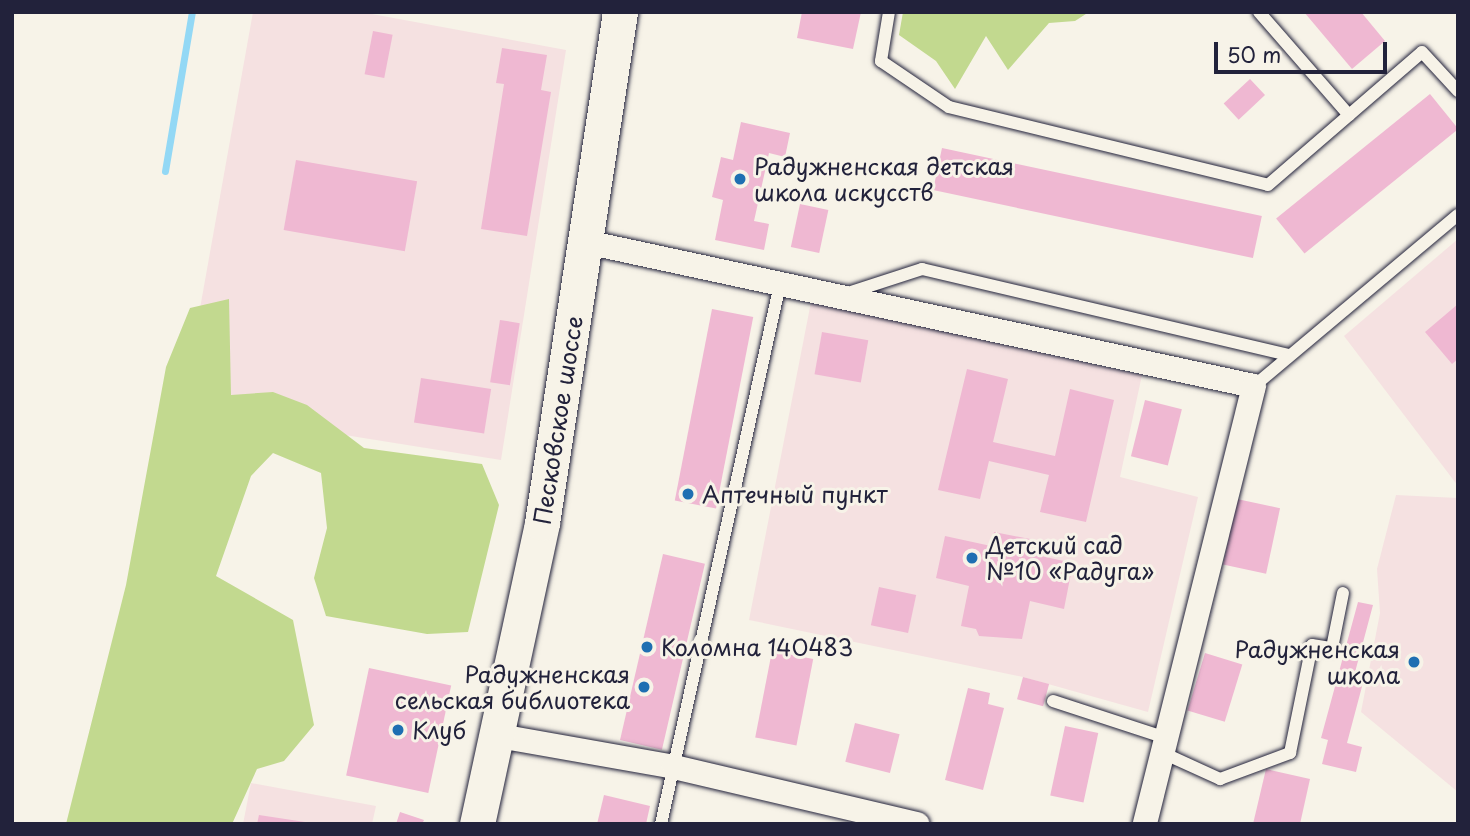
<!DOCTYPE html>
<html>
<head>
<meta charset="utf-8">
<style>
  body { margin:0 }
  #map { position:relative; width:1470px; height:836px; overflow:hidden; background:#f7f3e8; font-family:"Playpen Sans",sans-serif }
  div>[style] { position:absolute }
  .built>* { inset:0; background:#f5e1e1 }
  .green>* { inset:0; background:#c2d98f }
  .stream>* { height:7px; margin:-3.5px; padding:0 3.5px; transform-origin:3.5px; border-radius:3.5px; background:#93d8f5 }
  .building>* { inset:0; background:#efb8d2; transform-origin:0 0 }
  .roads { filter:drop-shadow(0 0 2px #22223b) drop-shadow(0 0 2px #22223b) }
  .lane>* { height:12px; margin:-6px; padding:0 6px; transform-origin:6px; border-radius:6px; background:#f7f3e8 }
  .street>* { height:24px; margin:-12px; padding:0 12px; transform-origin:12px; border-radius:12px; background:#f7f3e8 }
  .secondary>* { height:35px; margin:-17.5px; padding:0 17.5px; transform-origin:17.5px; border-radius:17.5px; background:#f7f3e8 }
  .dots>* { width:19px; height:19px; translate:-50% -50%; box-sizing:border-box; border:4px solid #f7f3e8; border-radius:50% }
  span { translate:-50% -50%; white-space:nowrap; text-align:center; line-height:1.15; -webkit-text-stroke:6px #f7f3e8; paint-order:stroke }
  .poi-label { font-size:23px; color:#22223b }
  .left { translate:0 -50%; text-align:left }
  .right { translate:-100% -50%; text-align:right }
  .street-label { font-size:23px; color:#22223b }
  .frame { position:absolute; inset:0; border:14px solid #22223b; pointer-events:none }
  .scale { position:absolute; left:1214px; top:42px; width:173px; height:32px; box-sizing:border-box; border:4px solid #22223b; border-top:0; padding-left:9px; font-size:21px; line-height:24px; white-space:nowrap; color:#22223b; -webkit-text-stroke:5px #f7f3e8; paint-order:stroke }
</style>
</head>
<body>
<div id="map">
  <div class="built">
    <div style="clip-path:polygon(253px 12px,361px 12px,566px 50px,501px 460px,182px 409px)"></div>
    <div style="clip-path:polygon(1458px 239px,1458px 486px,1344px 336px)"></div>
    <div style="clip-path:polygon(811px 302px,1142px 375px,1120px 477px,1198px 497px,1148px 712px,1023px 677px,749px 620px)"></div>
    <div style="clip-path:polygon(1396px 495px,1458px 498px,1458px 792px,1361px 712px,1380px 613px,1377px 569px)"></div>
    <div style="clip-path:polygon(251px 783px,376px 806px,372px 824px,243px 824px)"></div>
  </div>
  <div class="green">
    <div style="clip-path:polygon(903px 12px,1089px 12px,1075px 21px,1049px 23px,1008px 70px,986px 36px,955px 89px,936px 61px,899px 35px)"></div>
    <div style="clip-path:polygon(229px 299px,231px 395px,273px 392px,307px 405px,364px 448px,482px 464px,499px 505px,468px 632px,427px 634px,326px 616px,314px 578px,327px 528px,321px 473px,273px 453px,251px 476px,216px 576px,293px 620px,314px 725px,284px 761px,257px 769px,232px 824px,66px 824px,126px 585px,166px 367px,190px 308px)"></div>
  </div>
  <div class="stream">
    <div style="left:165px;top:171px;width:161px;rotate:-80.4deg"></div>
  </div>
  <div class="building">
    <div style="clip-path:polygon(802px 12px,861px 12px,853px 49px,797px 38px)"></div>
    <div style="clip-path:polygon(1304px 12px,1361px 12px,1385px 41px,1352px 69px)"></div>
    <div style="left:373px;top:31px;width:20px;height:44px;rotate:11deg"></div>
    <div style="clip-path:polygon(502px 48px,547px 55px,541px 90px,551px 92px,527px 236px,481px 229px,504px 84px,496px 83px)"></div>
    <div style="left:1250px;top:79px;width:22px;height:36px;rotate:47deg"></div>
    <div style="left:1430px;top:94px;width:45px;height:198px;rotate:51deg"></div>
    <div style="clip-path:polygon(741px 122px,790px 133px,785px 157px,769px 153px,754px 221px,769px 224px,764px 250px,715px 240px,723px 200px,712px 197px,721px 157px,733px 160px)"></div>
    <div style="left:942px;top:148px;width:327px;height:43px;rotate:12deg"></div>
    <div style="left:296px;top:160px;width:123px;height:71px;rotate:10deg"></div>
    <div style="left:800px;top:204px;width:29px;height:44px;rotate:12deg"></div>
    <div style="clip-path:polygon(1458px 304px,1458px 359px,1452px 364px,1425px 332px)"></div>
    <div style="left:712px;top:309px;width:42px;height:195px;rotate:11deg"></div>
    <div style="left:500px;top:320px;width:20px;height:63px;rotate:9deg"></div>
    <div style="left:822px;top:332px;width:47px;height:43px;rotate:10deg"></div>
    <div style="clip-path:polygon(967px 369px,1008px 379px,993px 442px,1055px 456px,1070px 389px,1114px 400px,1086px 522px,1040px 512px,1049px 475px,989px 461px,980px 499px,938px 490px)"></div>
    <div style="left:421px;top:378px;width:71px;height:45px;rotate:9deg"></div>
    <div style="left:1145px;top:400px;width:38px;height:58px;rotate:14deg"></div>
    <div style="left:1237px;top:499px;width:44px;height:67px;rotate:12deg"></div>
    <div style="clip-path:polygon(994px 532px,1030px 539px,1027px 553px,1073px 563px,1064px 609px,1030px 601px,1022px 639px,979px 636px,976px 629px,961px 626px,969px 586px,936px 578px,945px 536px,991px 546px)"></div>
    <div style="left:663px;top:554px;width:43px;height:191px;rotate:13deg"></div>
    <div style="left:879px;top:587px;width:38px;height:39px;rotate:12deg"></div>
    <div style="clip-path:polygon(1358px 602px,1373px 605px,1354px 676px,1364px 679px,1347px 743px,1362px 747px,1356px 772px,1322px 764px,1328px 740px,1321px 738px)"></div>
    <div style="left:772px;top:651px;width:42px;height:88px;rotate:11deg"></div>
    <div style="left:1205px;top:653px;width:39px;height:60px;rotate:17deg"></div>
    <div style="left:369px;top:668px;width:84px;height:110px;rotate:12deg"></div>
    <div style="left:1023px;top:677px;width:27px;height:23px;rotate:15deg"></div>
    <div style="clip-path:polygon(968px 688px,990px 693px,988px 704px,1004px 708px,983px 790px,945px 780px)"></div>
    <div style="left:855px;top:723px;width:46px;height:40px;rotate:14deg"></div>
    <div style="left:1065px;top:726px;width:34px;height:71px;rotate:12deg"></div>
    <div style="clip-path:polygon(1266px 769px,1310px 779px,1300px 824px,1253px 824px)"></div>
    <div style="clip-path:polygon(604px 795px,650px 806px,646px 824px,597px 824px)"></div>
    <div style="clip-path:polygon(400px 812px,424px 820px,422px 824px,396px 824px)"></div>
    <div style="clip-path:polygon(259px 815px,305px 822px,305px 824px,257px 824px)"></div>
  </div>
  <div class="roads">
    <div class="lane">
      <div style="left:889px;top:12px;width:50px;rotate:99.3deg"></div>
      <div style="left:881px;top:61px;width:82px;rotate:34.1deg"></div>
      <div style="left:949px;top:107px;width:328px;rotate:13.7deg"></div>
      <div style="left:1268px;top:185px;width:203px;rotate:-40.8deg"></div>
      <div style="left:1422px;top:52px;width:53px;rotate:47.3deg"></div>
      <div style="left:1259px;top:12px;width:137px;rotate:48.9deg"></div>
      <div style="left:845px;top:294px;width:81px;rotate:-18deg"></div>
      <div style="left:922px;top:269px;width:377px;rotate:13.2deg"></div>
      <div style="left:1254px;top:386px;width:266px;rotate:-40deg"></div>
      <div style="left:1053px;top:701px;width:119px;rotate:18.1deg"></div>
      <div style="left:1163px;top:753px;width:63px;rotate:24.5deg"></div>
      <div style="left:1220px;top:779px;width:75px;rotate:-20.4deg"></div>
      <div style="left:1290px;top:753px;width:110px;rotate:-78.5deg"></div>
      <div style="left:1312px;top:645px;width:20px;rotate:9deg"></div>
      <div style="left:1332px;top:648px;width:56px;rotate:-78.7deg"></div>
      <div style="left:661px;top:824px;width:553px;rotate:-77.57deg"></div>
    </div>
    <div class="street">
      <div style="left:586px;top:242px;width:683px;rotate:12.17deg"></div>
      <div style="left:1254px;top:386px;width:451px;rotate:104deg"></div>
      <div style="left:499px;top:736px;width:178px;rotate:10deg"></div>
      <div style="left:674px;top:767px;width:250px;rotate:13.2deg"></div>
    </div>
    <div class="secondary">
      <div style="left:477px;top:824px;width:308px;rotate:-77.8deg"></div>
      <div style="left:542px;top:523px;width:517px;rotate:-81.32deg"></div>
    </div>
  </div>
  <div class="dots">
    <div style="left:740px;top:179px;background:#1f6fb2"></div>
    <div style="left:688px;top:494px;background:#1f6fb2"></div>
    <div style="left:972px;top:558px;background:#1f6fb2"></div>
    <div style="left:647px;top:647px;background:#1f6fb2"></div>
    <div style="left:1414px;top:662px;background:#1f6fb2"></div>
    <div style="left:644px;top:687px;background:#1f6fb2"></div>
    <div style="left:398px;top:730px;background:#1f6fb2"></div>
  </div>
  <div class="poi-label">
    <span class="left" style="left:754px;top:179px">Радужненская детская<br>школа искусств</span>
    <span class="left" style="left:702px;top:494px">Аптечный пункт</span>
    <span class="left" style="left:986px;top:558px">Детский сад<br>№10 «Радуга»</span>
    <span class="left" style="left:661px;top:647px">Коломна 140483</span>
    <span class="right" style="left:1400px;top:662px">Радужненская<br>школа</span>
    <span class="right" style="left:630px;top:687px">Радужненская<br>сельская библиотека</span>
    <span class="left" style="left:412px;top:730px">Клуб</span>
  </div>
  <div class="street-label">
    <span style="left:558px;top:420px;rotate:-81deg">Песковское шоссе</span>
  </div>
  <div class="frame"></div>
  <div class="scale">50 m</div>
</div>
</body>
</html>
